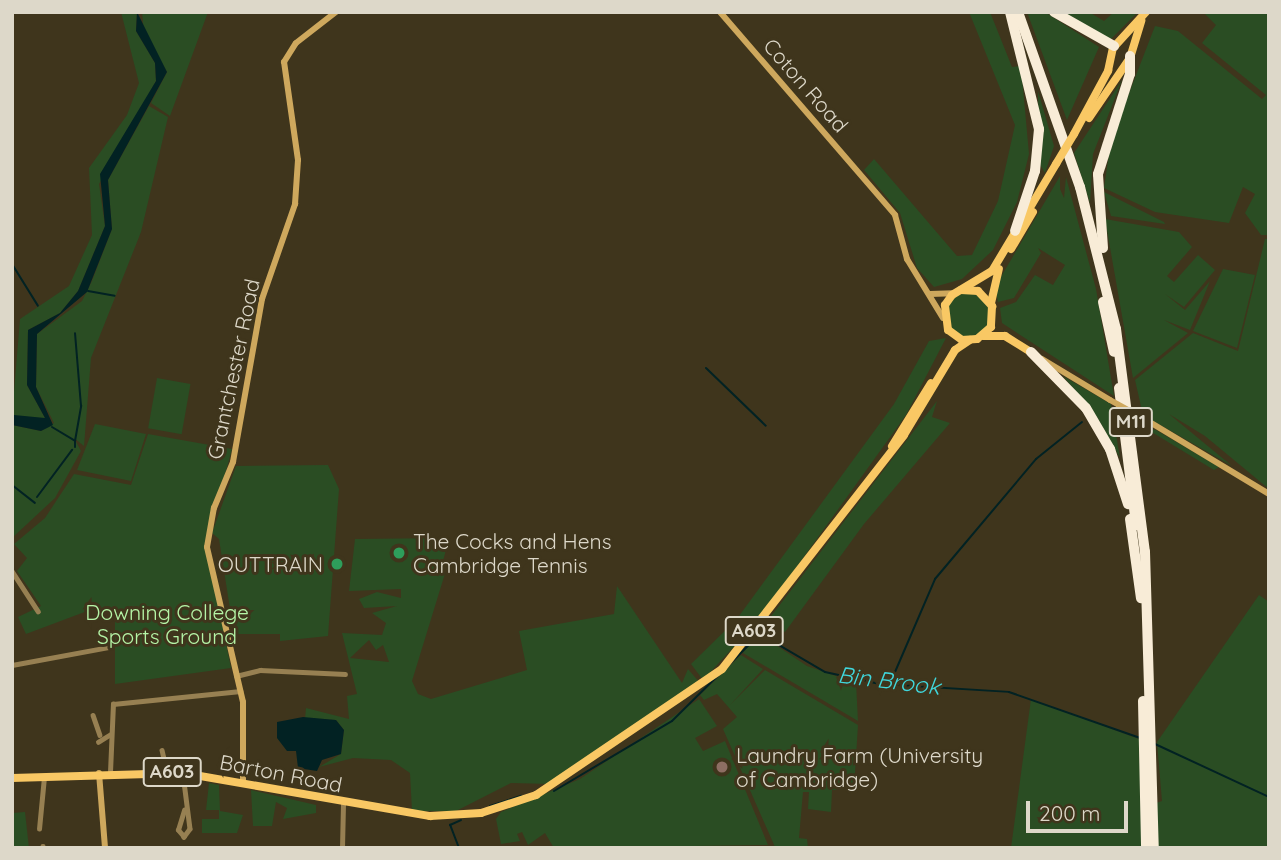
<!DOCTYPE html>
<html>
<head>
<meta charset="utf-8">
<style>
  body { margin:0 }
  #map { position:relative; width:1281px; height:860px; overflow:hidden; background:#3f351c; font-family:Quicksand,sans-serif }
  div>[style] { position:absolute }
  .green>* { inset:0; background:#2a4d23; transform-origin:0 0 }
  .round { border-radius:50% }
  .water>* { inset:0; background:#022223 }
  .stream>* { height:2px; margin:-1px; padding:0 1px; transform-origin:1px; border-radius:1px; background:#022223 }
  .street>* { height:4.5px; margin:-2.25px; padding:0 2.25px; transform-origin:2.25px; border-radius:2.25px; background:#978052 }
  .secondary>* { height:6px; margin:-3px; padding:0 3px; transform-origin:3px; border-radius:3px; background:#cea85d }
  .primary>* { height:8px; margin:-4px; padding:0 4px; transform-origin:4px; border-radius:4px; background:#f9c864 }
  .highway>* { height:10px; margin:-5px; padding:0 5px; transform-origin:5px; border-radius:5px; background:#f8ecd7 }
  .secondary-bridge>* { height:6px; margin:-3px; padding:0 3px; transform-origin:3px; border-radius:3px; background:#cea85d }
  .primary-bridge>* { height:8px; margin:-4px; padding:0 4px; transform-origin:4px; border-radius:4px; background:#f9c864 }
  .dots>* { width:19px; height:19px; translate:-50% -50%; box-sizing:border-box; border:4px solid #3f351c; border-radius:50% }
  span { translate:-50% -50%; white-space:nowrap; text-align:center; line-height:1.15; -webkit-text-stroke:6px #3f351c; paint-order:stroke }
  .shield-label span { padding:2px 5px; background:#3f351c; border:2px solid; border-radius:5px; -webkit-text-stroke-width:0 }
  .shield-label { font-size:19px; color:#ddd8c9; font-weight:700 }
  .street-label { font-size:21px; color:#ddd8c9 }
  .poi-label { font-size:21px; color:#ddd8c9 }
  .left { translate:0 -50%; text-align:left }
  .right { translate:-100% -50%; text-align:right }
  .park-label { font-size:21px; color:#b5f5a7 }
  .water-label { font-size:23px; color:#40d7dc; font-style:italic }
  .frame { position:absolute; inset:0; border:14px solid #ddd8c9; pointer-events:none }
  .scale { position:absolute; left:1026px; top:801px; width:102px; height:32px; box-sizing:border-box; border:4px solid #ddd8c9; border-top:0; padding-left:9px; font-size:21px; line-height:24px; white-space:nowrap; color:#ddd8c9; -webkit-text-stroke:5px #3f351c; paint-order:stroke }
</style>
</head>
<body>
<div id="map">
  <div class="green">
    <div style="clip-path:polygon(121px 12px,137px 12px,136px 31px,155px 63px,156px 81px,99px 184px,105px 226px,78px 291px,60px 313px,28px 330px,27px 385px,45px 418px,35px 422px,12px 416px,20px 319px,69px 286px,92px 235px,89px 168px,127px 115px,139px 83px)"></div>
    <div style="clip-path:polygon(142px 12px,208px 12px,170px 116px,151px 103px,167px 72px,144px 33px)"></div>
    <div style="clip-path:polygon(969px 12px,990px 12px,1012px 67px,1021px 66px,1029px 154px,1017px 202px,993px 250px,962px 279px,934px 287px,917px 268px,900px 213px,864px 170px,874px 159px,957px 256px,972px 255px,998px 201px,1015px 125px)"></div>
    <div style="clip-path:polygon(1027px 12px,1045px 12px,1099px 47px,1067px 120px)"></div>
    <div style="clip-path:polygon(1059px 12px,1089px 12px,1104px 21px,1114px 12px,1138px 12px,1110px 40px)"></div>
    <div style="clip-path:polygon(1203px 12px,1269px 12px,1269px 235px,1261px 235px,1245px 213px,1255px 194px,1243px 187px,1229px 223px,1155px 212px,1104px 188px,1111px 140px,1155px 26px,1178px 31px,1262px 99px,1266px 95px,1202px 43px,1216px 25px)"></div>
    <div style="clip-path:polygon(1122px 80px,1093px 154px,1090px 203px,1074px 153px)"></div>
    <div style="clip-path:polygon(1038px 91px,1054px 146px,1045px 173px,1039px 163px)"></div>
    <div style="clip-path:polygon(149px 106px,168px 117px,141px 232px,91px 358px,84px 446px,74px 438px,81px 451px,55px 498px,12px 538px,12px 425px,41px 431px,54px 423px,36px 387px,37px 334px,82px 301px,92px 281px,112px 229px,108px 180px)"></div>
    <div style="clip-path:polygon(1060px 176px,1060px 189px,1064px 198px,1066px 177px,1096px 289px,1114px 396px,1002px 323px,1000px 308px,1016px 302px,1035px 275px,1053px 285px,1065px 265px,1038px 248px,1041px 253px,1014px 298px,998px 302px,995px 287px)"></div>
    <div style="clip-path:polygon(1104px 192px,1164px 222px,1165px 224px,1111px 216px)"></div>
    <div style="clip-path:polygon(1105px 219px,1179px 232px,1192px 247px,1167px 276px,1174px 282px,1198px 255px,1215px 270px,1184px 307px,1165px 294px,1185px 310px,1210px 281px,1190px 330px,1164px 320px,1188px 333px,1133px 378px)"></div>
    <div style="clip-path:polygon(1265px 239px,1269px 239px,1269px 489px,1205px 436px,1169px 414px,1232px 466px,1143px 415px,1135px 380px,1193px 333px,1238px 351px)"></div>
    <div style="clip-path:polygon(1223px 269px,1255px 275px,1237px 348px,1193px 331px)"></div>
    <div class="round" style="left:946px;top:293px;width:44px;height:44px"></div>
    <div style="clip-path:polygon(946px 338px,906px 415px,757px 622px,739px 616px,894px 404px,929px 341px)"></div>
    <div style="clip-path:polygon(1063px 376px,1111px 404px,1120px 458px,1097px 417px)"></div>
    <div style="left:157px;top:378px;width:34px;height:51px;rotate:10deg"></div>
    <div style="clip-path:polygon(937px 401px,932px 417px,950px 423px,864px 524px,785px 632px,765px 624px)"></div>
    <div style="clip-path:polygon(95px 424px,146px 434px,131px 481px,77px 470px)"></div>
    <div style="clip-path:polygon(1145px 428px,1156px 430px,1219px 467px,1214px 470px)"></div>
    <div style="clip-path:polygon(148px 434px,232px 449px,206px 543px,231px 668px,115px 684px,115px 609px,90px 610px,26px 634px,18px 617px,41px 606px,17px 571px,27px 558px,14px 544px,45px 518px,74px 474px,131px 485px)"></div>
    <div style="clip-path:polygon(328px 465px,339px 489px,328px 636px,280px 641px,280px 634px,234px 634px,219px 539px,212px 533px,236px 466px)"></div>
    <div style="clip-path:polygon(evenodd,449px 538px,442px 565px,447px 567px,412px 681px,418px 694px,431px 699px,527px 670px,519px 631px,614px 614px,617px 586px,682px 683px,688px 669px,700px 683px,551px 784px,511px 783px,456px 811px,412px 811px,410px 773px,391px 760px,353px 758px,319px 767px,341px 754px,344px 730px,336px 720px,305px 719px,306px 708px,349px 719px,347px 696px,357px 694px,342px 633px,382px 635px,386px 623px,372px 613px,397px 606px,364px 608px,359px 599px,377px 592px,401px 598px,401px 589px,349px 591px,355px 539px,449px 538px,369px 640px,376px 650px,383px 645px,389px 662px,350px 658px,369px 640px)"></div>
    <div style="clip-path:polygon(1259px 595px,1269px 602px,1269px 848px,1157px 848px,1156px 803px,1162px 801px,1157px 742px)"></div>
    <div style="clip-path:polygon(737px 619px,755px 624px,703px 680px,691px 664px)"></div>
    <div style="clip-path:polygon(758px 633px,807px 666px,856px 683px,858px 721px,743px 653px)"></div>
    <div style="clip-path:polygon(741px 655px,763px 669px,730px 705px,765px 670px,858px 725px,854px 789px,832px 790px,831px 812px,808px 809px,809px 792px,803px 792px,799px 838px,807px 839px,808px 848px,775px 847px,723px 729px,737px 717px,717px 694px,704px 700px,700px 695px)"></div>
    <div style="clip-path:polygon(699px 699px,717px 726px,695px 738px,703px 751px,725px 741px,768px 845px,554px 848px,545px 833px,528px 845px,522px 832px,517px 834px,520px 841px,501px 844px,496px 819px,501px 812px,580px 779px)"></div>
    <div style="clip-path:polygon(1031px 699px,1139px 739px,1143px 848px,1011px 848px)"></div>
    <div style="clip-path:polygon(209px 783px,219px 785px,220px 811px,243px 815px,237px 833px,202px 833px,202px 819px,219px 819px,219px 810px,206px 810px)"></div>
    <div style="clip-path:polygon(251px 790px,316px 805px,316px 813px,283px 819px,287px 808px,276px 802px,272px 826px,253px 826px)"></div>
    <div style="clip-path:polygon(25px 812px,29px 848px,12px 848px,12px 813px)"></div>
  </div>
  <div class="water">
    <div style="clip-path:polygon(137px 12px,167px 72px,108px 180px,112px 229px,87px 292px,37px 334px,36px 387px,53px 425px,41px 431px,12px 425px,14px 415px,45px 418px,27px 385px,28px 330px,60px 313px,78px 291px,105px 226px,100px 174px,156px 81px,155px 63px,136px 31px)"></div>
    <div style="clip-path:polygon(303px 717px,336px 720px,344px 730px,341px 754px,322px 760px,317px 771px,298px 768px,296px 751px,287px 751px,277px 738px,277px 722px)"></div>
  </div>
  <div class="stream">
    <div style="left:12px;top:264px;width:49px;rotate:58.2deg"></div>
    <div style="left:88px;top:291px;width:27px;rotate:10deg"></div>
    <div style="left:706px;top:368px;width:83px;rotate:44deg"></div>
    <div style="left:52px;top:427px;width:27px;rotate:31deg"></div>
    <div style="left:75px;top:441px;width:36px;rotate:-80deg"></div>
    <div style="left:81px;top:406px;width:73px;rotate:-94.7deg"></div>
    <div style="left:75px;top:447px;width:6px;rotate:-90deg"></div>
    <div style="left:12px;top:485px;width:29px;rotate:38deg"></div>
    <div style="left:37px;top:497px;width:59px;rotate:-53.3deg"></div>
    <div style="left:892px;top:679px;width:109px;rotate:-66.7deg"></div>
    <div style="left:935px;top:579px;width:157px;rotate:-49.9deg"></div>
    <div style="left:1036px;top:459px;width:59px;rotate:-38.8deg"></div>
    <div style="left:1155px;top:744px;width:126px;rotate:24.9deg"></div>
    <div style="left:554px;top:791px;width:137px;rotate:-30.7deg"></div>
    <div style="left:672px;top:721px;width:124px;rotate:-44.7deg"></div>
    <div style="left:760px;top:634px;width:75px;rotate:30.3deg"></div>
    <div style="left:825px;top:672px;width:56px;rotate:12.3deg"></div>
    <div style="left:880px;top:684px;width:129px;rotate:3.5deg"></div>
    <div style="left:1009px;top:692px;width:139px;rotate:19.3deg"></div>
    <div style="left:490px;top:806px;width:33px;rotate:-18deg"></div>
    <div style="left:459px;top:848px;width:25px;rotate:-111deg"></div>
    <div style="left:450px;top:825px;width:12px;rotate:-24deg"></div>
  </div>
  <div class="street">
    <div style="left:12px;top:571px;width:48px;rotate:57deg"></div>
    <div style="left:12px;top:665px;width:99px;rotate:-10.5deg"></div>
    <div style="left:236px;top:676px;width:25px;rotate:-14deg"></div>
    <div style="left:260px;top:670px;width:85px;rotate:2.7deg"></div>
    <div style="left:93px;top:715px;width:21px;rotate:71deg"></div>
    <div style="left:98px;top:742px;width:15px;rotate:-32deg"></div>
    <div style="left:162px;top:750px;width:22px;rotate:77deg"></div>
    <div style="left:110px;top:772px;width:68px;rotate:-87.5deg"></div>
    <div style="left:113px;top:704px;width:128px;rotate:-5.8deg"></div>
    <div style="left:183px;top:774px;width:55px;rotate:82.7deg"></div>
    <div style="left:190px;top:829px;width:10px;rotate:127deg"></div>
    <div style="left:184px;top:837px;width:9px;rotate:-131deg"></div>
    <div style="left:178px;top:830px;width:21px;rotate:-73deg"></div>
    <div style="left:39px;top:829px;width:52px;rotate:-84.5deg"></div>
    <div style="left:43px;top:846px;width:2px;rotate:90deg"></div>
    <div style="left:342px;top:848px;width:45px;rotate:-88.7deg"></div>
  </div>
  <div class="secondary">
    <div style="left:720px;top:12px;width:268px;rotate:49.2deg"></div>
    <div style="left:895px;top:215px;width:46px;rotate:74.7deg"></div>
    <div style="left:907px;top:259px;width:69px;rotate:58.6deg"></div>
    <div style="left:930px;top:294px;width:23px;rotate:-2deg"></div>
    <div style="left:1042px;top:359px;width:79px;rotate:31.1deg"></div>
    <div style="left:1143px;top:418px;width:147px;rotate:31.1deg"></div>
    <div style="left:99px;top:773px;width:75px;rotate:85.4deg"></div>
    <div style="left:243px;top:783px;width:81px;rotate:-90deg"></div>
    <div style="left:243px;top:702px;width:159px;rotate:-103.1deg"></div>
    <div style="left:207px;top:547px;width:40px;rotate:-80deg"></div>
    <div style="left:214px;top:508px;width:50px;rotate:-67.6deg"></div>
    <div style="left:233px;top:462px;width:166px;rotate:-79.9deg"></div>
    <div style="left:262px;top:299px;width:101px;rotate:-70.8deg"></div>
    <div style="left:295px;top:204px;width:44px;rotate:-86.1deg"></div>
    <div style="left:298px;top:160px;width:99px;rotate:-98.1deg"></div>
    <div style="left:284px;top:62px;width:22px;rotate:-58deg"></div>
    <div style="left:296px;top:43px;width:51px;rotate:-37.8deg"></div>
  </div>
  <div class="primary">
    <div style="left:1089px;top:118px;width:73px;rotate:-55.7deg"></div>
    <div style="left:1130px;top:58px;width:39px;rotate:-73deg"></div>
    <div style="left:1074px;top:134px;width:72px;rotate:-61.6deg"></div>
    <div style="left:1108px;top:71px;width:24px;rotate:-78deg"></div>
    <div style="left:1113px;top:48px;width:49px;rotate:-47.5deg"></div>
    <div style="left:1011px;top:249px;width:43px;rotate:-59.3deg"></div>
    <div style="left:961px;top:290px;width:17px;rotate:3deg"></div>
    <div style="left:978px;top:291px;width:21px;rotate:47deg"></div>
    <div style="left:992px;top:306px;width:21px;rotate:93deg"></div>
    <div style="left:991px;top:327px;width:18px;rotate:139deg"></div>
    <div style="left:977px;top:339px;width:15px;rotate:176deg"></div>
    <div style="left:962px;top:340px;width:17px;rotate:-144deg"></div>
    <div style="left:948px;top:330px;width:25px;rotate:-97deg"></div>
    <div style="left:945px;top:305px;width:12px;rotate:-55deg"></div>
    <div style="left:952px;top:295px;width:47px;rotate:-31deg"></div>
    <div style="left:992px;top:271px;width:125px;rotate:-59.1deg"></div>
    <div style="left:991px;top:303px;width:35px;rotate:-77deg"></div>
    <div style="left:983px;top:336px;width:22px"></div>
    <div style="left:1005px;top:336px;width:31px;rotate:32deg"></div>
    <div style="left:892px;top:446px;width:74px;rotate:-58.2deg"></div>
    <div style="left:12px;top:778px;width:171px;rotate:-1.7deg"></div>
    <div style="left:183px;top:773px;width:251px;rotate:9.9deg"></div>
    <div style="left:430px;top:816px;width:51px;rotate:-3.4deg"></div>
    <div style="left:481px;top:813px;width:58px;rotate:-18.1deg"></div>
    <div style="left:536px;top:795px;width:225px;rotate:-34.1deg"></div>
    <div style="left:722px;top:669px;width:296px;rotate:-52.1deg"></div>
    <div style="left:904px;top:435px;width:99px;rotate:-59deg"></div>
    <div style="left:955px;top:350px;width:18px;rotate:-34deg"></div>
  </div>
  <div class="highway">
    <div style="left:1010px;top:12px;width:121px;rotate:76.1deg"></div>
    <div style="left:1039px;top:129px;width:42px;rotate:95.4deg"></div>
    <div style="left:1035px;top:171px;width:63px;rotate:108.4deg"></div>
    <div style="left:1018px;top:12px;width:186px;rotate:70.5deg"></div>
    <div style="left:1080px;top:187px;width:146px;rotate:75.8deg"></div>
    <div style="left:1116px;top:329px;width:225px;rotate:82.6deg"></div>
    <div style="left:1145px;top:552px;width:296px;rotate:88.3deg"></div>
    <div style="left:1054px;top:12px;width:69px;rotate:29.5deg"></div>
    <div style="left:1103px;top:248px;width:74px;rotate:-93.9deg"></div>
    <div style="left:1098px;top:174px;width:105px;rotate:-72.3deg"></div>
    <div style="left:1130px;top:74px;width:18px;rotate:-90deg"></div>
    <div style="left:1103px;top:302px;width:51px;rotate:77.6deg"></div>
    <div style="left:1031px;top:352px;width:78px;rotate:45.5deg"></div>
    <div style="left:1086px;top:408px;width:48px;rotate:59.7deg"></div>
    <div style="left:1110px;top:449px;width:58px;rotate:71.9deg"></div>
    <div style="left:1119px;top:388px;width:138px;rotate:82.9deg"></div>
    <div style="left:1130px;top:519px;width:80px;rotate:82.1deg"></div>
    <div style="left:1143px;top:701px;width:147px;rotate:88.8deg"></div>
  </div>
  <div class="secondary-bridge">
    <div style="left:1110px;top:400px;width:38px;rotate:29deg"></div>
  </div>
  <div class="primary-bridge">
    <div style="left:1056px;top:164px;width:35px;rotate:-59deg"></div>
  </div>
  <div class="dots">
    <div style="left:399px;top:553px;background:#2e9e5b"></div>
    <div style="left:337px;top:564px;background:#2e9e5b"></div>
    <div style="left:722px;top:767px;background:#8d6e63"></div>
  </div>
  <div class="shield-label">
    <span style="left:1131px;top:422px">M11</span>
    <span style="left:754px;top:631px">A603</span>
    <span style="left:172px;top:772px">A603</span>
  </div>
  <div class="street-label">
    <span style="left:806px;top:85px;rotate:49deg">Coton Road</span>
    <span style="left:233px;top:369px;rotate:-78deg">Grantchester Road</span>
    <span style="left:281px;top:773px;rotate:11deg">Barton Road</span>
  </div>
  <div class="poi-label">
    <span class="left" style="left:413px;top:553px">The Cocks and Hens<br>Cambridge Tennis</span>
    <span class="right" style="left:323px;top:564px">OUTTRAIN</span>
    <span class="left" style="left:736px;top:767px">Laundry Farm (University<br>of Cambridge)</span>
  </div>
  <div class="park-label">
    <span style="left:167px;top:624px">Downing College<br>Sports Ground</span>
  </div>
  <div class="water-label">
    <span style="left:889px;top:681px;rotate:7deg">Bin Brook</span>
  </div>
  <div class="frame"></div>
  <div class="scale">200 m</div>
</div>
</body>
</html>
